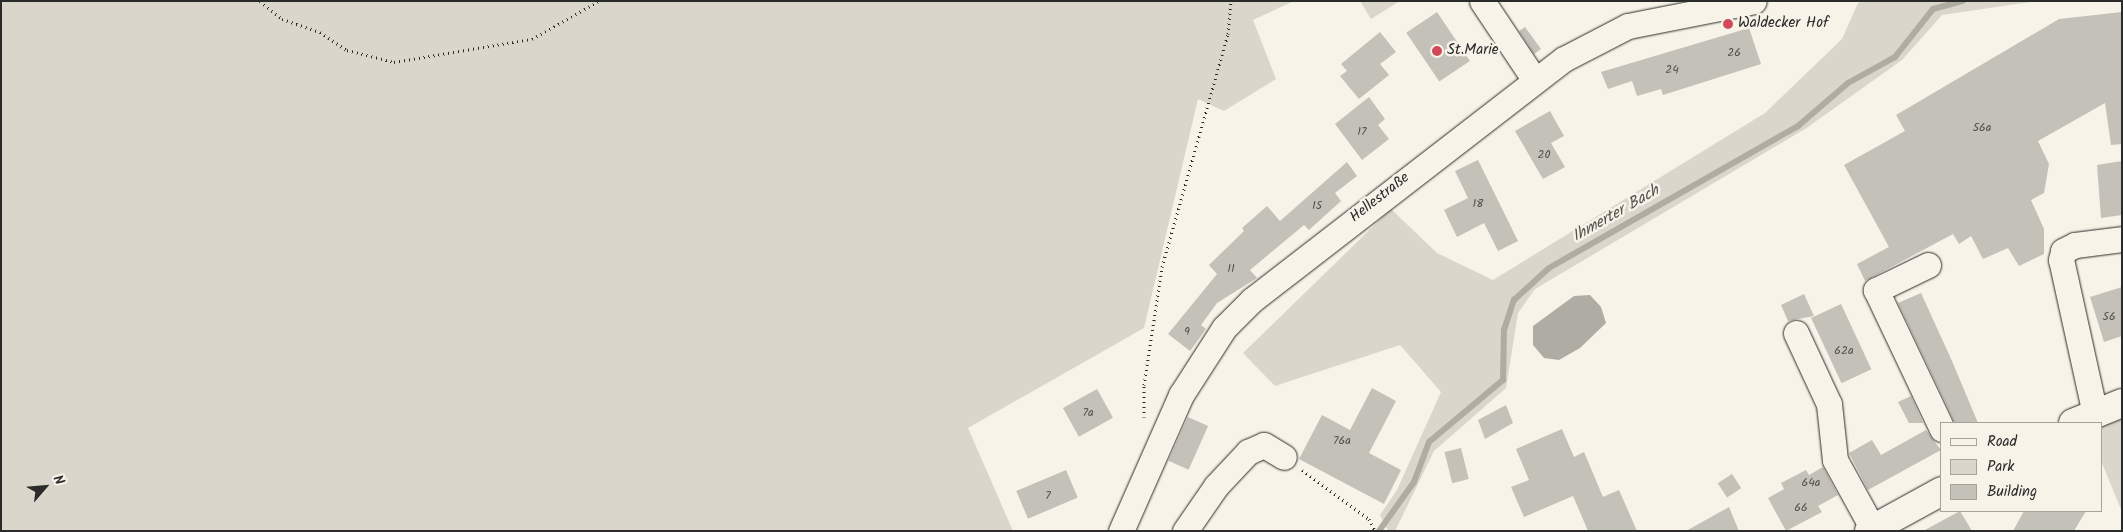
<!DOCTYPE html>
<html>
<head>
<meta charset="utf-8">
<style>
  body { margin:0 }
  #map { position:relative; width:2123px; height:532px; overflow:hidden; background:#f7f3e8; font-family:Kalam,sans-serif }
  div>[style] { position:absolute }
  .green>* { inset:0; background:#dad6cc }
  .water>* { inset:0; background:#afaca4 }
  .stream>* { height:6px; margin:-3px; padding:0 3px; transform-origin:3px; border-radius:3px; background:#afaca4 }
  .building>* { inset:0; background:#c4c1b9; transform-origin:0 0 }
  .path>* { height:3px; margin-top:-1.5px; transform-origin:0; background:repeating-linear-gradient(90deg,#2b2b2b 0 1px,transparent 0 5px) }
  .roads { filter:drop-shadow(0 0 1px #2b2b2b) drop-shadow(0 0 1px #2b2b2b) }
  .minor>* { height:25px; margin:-12.5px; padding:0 12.5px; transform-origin:12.5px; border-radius:12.5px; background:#f7f3e8 }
  .major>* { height:28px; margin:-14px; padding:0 14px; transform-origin:14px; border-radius:14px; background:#f7f3e8 }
  .dots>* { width:14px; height:14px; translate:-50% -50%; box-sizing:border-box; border:2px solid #f7f3e8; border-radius:50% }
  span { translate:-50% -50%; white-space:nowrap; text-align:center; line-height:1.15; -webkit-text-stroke:5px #f7f3e8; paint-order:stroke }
  .number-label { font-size:12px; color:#51504e }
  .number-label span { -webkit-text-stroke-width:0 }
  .poi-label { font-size:15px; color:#2b2b2b }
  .left { translate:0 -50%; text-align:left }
  .street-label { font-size:15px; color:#2b2b2b }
  .water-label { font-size:16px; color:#53524f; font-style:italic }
  .frame { position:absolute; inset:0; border:2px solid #2b2b2b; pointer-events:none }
  .legend { position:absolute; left:1940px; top:422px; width:162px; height:90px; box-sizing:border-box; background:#f7f3e8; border:1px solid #a5a39c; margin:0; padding:6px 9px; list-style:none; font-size:15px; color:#2b2b2b }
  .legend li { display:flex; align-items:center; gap:10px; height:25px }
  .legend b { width:25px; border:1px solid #a5a39c }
  .north { position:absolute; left:20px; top:462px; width:50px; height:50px; -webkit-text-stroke:4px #f7f3e8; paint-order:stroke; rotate:63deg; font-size:14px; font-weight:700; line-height:20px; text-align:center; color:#2b2b2b }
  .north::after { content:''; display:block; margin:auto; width:18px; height:22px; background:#2b2b2b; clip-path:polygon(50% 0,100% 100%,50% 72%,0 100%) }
</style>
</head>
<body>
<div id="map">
  <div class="green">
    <div style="clip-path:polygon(1px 1px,1294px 1px,1253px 20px,1276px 79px,1224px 111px,1198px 99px,1144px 328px,968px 428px,1013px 531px,1px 531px)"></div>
    <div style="clip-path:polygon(1360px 1px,1400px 1px,1371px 19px)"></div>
    <div style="clip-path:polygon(1864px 1px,2038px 1px,1942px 15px,1902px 60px,1805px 129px,1535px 289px,1518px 313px,1506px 388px,1434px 451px,1395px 531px,1388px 531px,1380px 515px,1397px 490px,1441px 392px,1400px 345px,1275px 386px,1243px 353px,1391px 209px,1437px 253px,1493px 280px,1765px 113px,1842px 39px,1858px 3px)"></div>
    <div style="clip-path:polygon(2122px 414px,2122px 512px,2102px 463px,2102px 423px)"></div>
  </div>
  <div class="water">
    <div style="clip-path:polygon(1590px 295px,1601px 307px,1606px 323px,1580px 348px,1559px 360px,1544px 358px,1533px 345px,1533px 326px,1574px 296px)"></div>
  </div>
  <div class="stream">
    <div style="left:1379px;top:531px;width:60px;rotate:-54.5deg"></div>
    <div style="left:1414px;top:482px;width:43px;rotate:-69.4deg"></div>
    <div style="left:1429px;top:442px;width:97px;rotate:-40deg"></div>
    <div style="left:1503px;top:380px;width:50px;rotate:-88.9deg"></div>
    <div style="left:1504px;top:330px;width:32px;rotate:-72deg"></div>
    <div style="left:1514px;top:300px;width:47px;rotate:-42.4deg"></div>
    <div style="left:1549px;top:268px;width:287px;rotate:-29.7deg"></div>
    <div style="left:1798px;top:126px;width:66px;rotate:-40.7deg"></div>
    <div style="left:1848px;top:83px;width:54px;rotate:-29deg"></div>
    <div style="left:1895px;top:57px;width:61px;rotate:-51.6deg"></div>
    <div style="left:1933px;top:9px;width:31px;rotate:-15deg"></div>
  </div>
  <div class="building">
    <div style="left:1437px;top:12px;width:59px;height:37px;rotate:56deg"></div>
    <div style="clip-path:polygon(2122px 12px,2122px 144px,2111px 145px,2105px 103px,2038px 141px,2049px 164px,2044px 193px,2031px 200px,2044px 229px,2044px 254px,2019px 266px,2008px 248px,1983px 259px,1971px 236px,1959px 244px,1953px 234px,1865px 281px,1857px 264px,1889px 247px,1844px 165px,1905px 131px,1896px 115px,2059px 19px)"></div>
    <div style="clip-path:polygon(1525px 27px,1541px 49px,1534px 54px,1519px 31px)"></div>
    <div style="clip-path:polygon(1749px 28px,1761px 64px,1663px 95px,1661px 89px,1637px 96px,1632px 81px,1608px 89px,1601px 72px)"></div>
    <div style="clip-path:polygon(1380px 32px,1396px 52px,1380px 64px,1389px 75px,1359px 99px,1340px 76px,1347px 71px,1341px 64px)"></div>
    <div style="clip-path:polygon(1369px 97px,1385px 119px,1378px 125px,1389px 139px,1362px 160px,1335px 124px)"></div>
    <div style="clip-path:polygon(1550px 111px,1564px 136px,1551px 143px,1565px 167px,1543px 179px,1515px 131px)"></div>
    <div style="clip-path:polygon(1478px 160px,1518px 241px,1498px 251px,1484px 223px,1457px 237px,1444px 210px,1468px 198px,1455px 171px)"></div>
    <div style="clip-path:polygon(2122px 161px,2122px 215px,2101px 218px,2097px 165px)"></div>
    <div style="clip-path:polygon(1347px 162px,1357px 176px,1335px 193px,1341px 201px,1309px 230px,1304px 225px,1250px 270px,1257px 278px,1217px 303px,1201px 325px,1206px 329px,1190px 351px,1168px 334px,1217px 274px,1209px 265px,1244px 231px,1242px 228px,1267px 206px,1280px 221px)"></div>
    <div style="clip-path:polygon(2122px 287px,2122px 336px,2104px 342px,2090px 297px)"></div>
    <div style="clip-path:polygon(1921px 293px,1952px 361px,1978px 423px,1955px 423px,1898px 303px)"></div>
    <div style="clip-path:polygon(1804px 294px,1814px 316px,1788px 321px,1781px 305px)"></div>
    <div style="left:1841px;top:304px;width:72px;height:33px;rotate:65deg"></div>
    <div style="clip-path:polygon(1372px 388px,1396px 401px,1369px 453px,1401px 470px,1384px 504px,1299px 459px,1322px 415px,1350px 430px)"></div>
    <div style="left:1097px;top:389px;width:33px;height:39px;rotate:61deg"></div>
    <div style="clip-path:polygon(1911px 396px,1923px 423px,1909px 423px,1898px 402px)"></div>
    <div style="clip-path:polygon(1506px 405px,1513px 423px,1485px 439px,1478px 420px)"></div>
    <div style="left:1188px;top:417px;width:22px;height:48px;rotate:24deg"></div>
    <div style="clip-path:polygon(1562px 429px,1574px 457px,1584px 452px,1603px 497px,1619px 490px,1637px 531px,1588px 531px,1573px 496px,1524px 517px,1511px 487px,1529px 480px,1516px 449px)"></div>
    <div style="clip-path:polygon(1926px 430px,1941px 450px,1868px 490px,1849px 453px,1872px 440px,1881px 455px)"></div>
    <div style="left:1461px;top:448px;width:32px;height:17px;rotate:76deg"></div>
    <div style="clip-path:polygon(1823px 467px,1838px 495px,1818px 506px,1822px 512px,1786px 531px,1768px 498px,1784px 489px,1781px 483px,1806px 470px,1809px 475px)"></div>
    <div style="left:1066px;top:470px;width:30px;height:54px;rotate:67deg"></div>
    <div style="left:1732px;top:474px;width:17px;height:17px;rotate:57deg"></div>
    <div style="clip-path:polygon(1729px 507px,1739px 531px,1686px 531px)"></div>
    <div style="clip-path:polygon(1960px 511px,1972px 531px,1923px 531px)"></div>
    <div style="clip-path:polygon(2024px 511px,2086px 511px,2074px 531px,2013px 531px)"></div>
  </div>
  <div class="path">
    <div style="left:260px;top:1px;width:28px;rotate:39deg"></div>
    <div style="left:282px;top:19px;width:40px;rotate:18.9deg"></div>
    <div style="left:320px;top:32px;width:32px;rotate:34deg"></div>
    <div style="left:347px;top:50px;width:49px;rotate:14.3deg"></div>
    <div style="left:394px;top:62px;width:140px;rotate:-9.5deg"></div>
    <div style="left:532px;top:39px;width:77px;rotate:-29.6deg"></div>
    <div style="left:1144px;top:417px;width:32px;rotate:-90deg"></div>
    <div style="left:1144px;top:385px;width:119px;rotate:-81.3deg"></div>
    <div style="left:1162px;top:267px;width:242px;rotate:-74.2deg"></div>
    <div style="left:1228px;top:34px;width:33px;rotate:-85deg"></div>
    <div style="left:1302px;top:470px;width:83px;rotate:36.2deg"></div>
    <div style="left:1369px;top:519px;width:13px;rotate:63deg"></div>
  </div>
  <div class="roads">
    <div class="minor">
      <div style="left:1482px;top:1px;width:94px;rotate:56.3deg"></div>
      <div style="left:1928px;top:265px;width:58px;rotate:154.3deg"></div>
      <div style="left:1876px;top:290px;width:154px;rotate:64.6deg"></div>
      <div style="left:1796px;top:333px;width:78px;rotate:65.1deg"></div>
      <div style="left:1829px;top:404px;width:56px;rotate:83.9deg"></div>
      <div style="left:1835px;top:460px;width:79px;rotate:61.2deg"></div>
      <div style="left:2095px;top:414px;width:158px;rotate:-102.4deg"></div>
      <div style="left:2061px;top:260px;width:9px;rotate:-77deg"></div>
      <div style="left:2063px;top:251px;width:13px;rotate:-27deg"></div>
      <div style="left:2075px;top:245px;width:47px;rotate:-7.3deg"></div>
      <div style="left:1121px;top:531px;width:149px;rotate:-66.2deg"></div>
      <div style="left:1181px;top:395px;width:80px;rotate:-57.3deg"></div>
      <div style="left:1224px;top:328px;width:40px;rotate:-45deg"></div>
      <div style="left:1252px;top:300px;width:394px;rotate:-37.7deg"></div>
      <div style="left:1564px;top:59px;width:72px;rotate:-27.3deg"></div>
      <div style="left:1628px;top:26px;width:128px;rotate:-11.2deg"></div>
      <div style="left:1185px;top:531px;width:55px;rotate:-55.4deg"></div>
      <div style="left:1216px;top:486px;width:47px;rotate:-46.7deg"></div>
      <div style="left:1248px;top:452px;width:17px;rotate:-24deg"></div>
      <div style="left:1264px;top:445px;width:23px;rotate:31deg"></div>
    </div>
    <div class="major">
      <div style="left:2073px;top:423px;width:53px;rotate:-22.2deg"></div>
      <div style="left:1869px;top:531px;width:83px;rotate:-28.7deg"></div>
    </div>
  </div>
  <div class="dots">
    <div style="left:1728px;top:24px;background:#d1495b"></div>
    <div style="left:1437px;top:51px;background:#d1495b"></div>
  </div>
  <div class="number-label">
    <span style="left:1734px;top:53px">26</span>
    <span style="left:1672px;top:70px">24</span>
    <span style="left:1982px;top:128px">56a</span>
    <span style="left:1362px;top:132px">17</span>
    <span style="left:1544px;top:155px">20</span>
    <span style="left:1478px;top:204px">18</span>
    <span style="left:1317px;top:206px">15</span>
    <span style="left:1231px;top:269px">11</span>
    <span style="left:2109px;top:317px">56</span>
    <span style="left:1187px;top:332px">9</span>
    <span style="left:1844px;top:351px">62a</span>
    <span style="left:1088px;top:413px">7a</span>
    <span style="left:1342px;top:441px">76a</span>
    <span style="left:1811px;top:483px">64a</span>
    <span style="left:1048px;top:496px">7</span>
    <span style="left:1801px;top:508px">66</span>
  </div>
  <div class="poi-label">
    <span class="left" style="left:1738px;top:24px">Waldecker Hof</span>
    <span class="left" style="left:1447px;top:51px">St.Marie</span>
  </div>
  <div class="street-label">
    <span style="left:1380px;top:198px;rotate:-38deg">Hellestraße</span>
  </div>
  <div class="water-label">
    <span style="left:1616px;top:214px;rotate:-30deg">Ihmerter Bach</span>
  </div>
  <div class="frame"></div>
  <ul class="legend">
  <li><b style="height:6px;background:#f7f3e8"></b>Road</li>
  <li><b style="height:14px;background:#dad6cc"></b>Park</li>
  <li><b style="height:14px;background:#c4c1b9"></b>Building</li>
  </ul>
  <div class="north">N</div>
</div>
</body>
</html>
